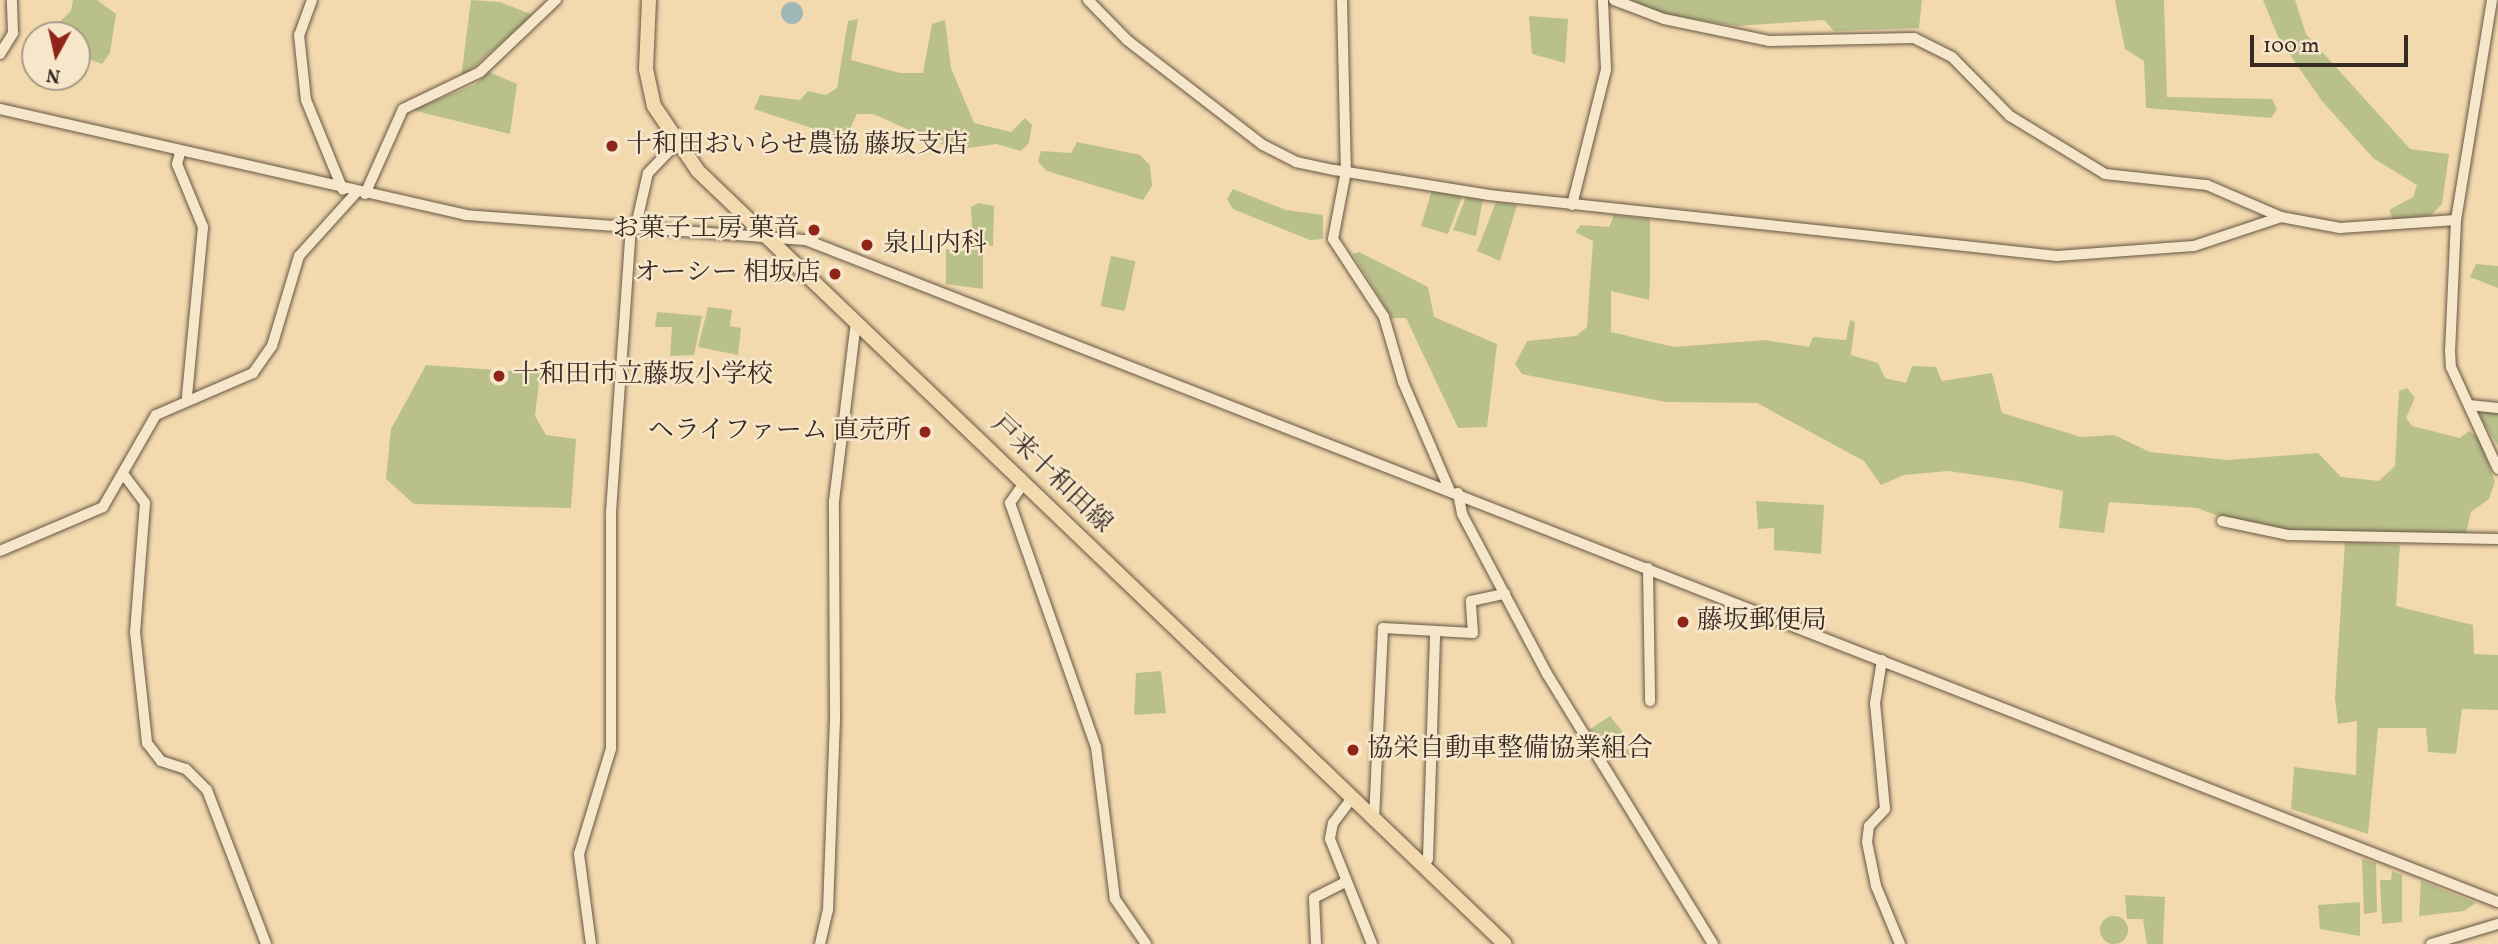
<!DOCTYPE html>
<html>
<head>
<meta charset="utf-8">
<style>
  body { margin:0 }
  #map { position:relative; width:2498px; height:944px; overflow:hidden; background:#f3daae; font-family:Vollkorn,"Noto Serif JP",serif }
  div>[style] { position:absolute }
  .green>* { inset:0; background:#bac08a; transform-origin:0 0 }
  .round { border-radius:50% }
  .water>* { inset:0; background:#a0b8b5 }
  .roads { filter:drop-shadow(0 0 2px #665646) drop-shadow(0 0 2px #665646) }
  .minor>* { height:10px; margin:-5px; padding:0 5px; transform-origin:5px; border-radius:5px; background:#f7e7ca }
  .major>* { height:14px; margin:-7px; padding:0 7px; transform-origin:7px; border-radius:7px; background:#f3daae }
  .dots>* { width:19px; height:19px; translate:-50% -50%; box-sizing:border-box; border:4px solid #f7e7ca; border-radius:50% }
  span { translate:-50% -50%; white-space:nowrap; text-align:center; line-height:1.15; -webkit-text-stroke:5px #f7e7ca; paint-order:stroke }
  .poi-label { font-size:26px; color:#372a24 }
  .left { translate:0 -50%; text-align:left }
  .right { translate:-100% -50%; text-align:right }
  .street-label { font-size:26px; color:#372a24 }
  .north { position:absolute; left:21px; top:21px; width:70px; height:70px; box-sizing:border-box; background:#f7e7ca; border:2px solid #aa9b88; border-radius:50%; rotate:188deg; font-size:19px; font-weight:700; line-height:28px; text-align:center; color:#372a24 }
  .north::after { content:''; display:block; margin:auto; width:24px; height:32px; background:#8f2418; clip-path:polygon(50% 0,100% 100%,50% 72%,0 100%) }
  .scale { position:absolute; left:2250px; top:35px; width:158px; height:32px; box-sizing:border-box; border:4px solid #372a24; border-top:0; padding-left:9px; font-size:21px; line-height:24px; white-space:nowrap; color:#372a24; -webkit-text-stroke:5px #f7e7ca; paint-order:stroke }
</style>
</head>
<body>
<div id="map">
  <div class="green">
    <div style="clip-path:polygon(73px 0,97px 0,116px 14px,110px 53px,102px 64px,77px 55px,77px 35px,46px 35px,71px 11px)"></div>
    <div style="clip-path:polygon(471px 0,500px 2px,533px 15px,461px 78px)"></div>
    <div style="clip-path:polygon(1629px 0,1922px 0,1919px 28px,1834px 31px,1824px 20px,1737px 26px,1657px 13px)"></div>
    <div style="clip-path:polygon(2115px 0,2164px 0,2167px 97px,2272px 99px,2277px 109px,2271px 118px,2146px 108px,2144px 61px,2125px 49px)"></div>
    <div style="clip-path:polygon(2263px 0,2295px 0,2306px 34px,2410px 149px,2449px 154px,2442px 204px,2431px 215px,2394px 222px,2389px 210px,2413px 197px,2417px 185px,2373px 158px,2322px 101px,2279px 39px)"></div>
    <div style="clip-path:polygon(1529px 16px,1568px 19px,1565px 63px,1532px 54px)"></div>
    <div style="clip-path:polygon(858px 19px,851px 60px,900px 73px,923px 73px,932px 24px,945px 20px,951px 68px,974px 123px,1011px 132px,1025px 118px,1032px 125px,1029px 143px,1021px 151px,996px 144px,955px 150px,873px 114px,857px 114px,845px 139px,754px 109px,760px 95px,800px 100px,808px 91px,826px 95px,837px 88px,848px 21px)"></div>
    <div style="clip-path:polygon(489px 72px,517px 84px,510px 134px,412px 110px,474px 85px)"></div>
    <div style="clip-path:polygon(1077px 142px,1140px 155px,1150px 165px,1152px 186px,1143px 200px,1047px 171px,1038px 162px,1041px 151px,1071px 153px)"></div>
    <div style="clip-path:polygon(1233px 189px,1286px 210px,1323px 215px,1323px 239px,1310px 240px,1233px 209px,1227px 199px)"></div>
    <div style="clip-path:polygon(1432px 190px,1462px 197px,1448px 234px,1421px 226px)"></div>
    <div style="clip-path:polygon(1466px 197px,1483px 200px,1476px 236px,1453px 230px)"></div>
    <div style="clip-path:polygon(1496px 202px,1517px 205px,1500px 261px,1477px 251px)"></div>
    <div style="clip-path:polygon(978px 203px,994px 206px,993px 246px,973px 245px,971px 207px)"></div>
    <div style="clip-path:polygon(1614px 215px,1650px 219px,1650px 285px,1649px 300px,1611px 291px,1611px 332px,1674px 347px,1765px 340px,1809px 347px,1813px 337px,1846px 340px,1850px 320px,1855px 322px,1851px 355px,1878px 363px,1885px 378px,1906px 383px,1912px 366px,1936px 367px,1942px 381px,1992px 373px,2002px 413px,2081px 437px,2114px 435px,2150px 452px,2228px 460px,2318px 453px,2341px 477px,2379px 481px,2395px 466px,2399px 391px,2407px 388px,2415px 398px,2406px 418px,2412px 426px,2460px 438px,2469px 431px,2479px 438px,2495px 482px,2489px 499px,2471px 512px,2465px 538px,2293px 534px,2248px 527px,2197px 508px,2109px 502px,2104px 533px,2059px 528px,2063px 491px,2018px 481px,1948px 471px,1904px 475px,1881px 485px,1864px 461px,1757px 403px,1666px 402px,1522px 374px,1515px 364px,1527px 341px,1576px 336px,1587px 327px,1593px 241px,1575px 232px,1581px 225px,1609px 227px)"></div>
    <div style="clip-path:polygon(946px 249px,983px 250px,983px 289px,946px 284px)"></div>
    <div style="clip-path:polygon(1359px 252px,1428px 287px,1434px 317px,1497px 344px,1487px 427px,1458px 428px,1406px 318px,1392px 318px,1353px 254px)"></div>
    <div style="left:1111px;top:256px;width:25px;height:51px;rotate:12deg"></div>
    <div style="clip-path:polygon(2476px 264px,2498px 266px,2498px 288px,2470px 277px)"></div>
    <div style="clip-path:polygon(708px 307px,732px 310px,730px 326px,741px 328px,738px 355px,698px 347px)"></div>
    <div style="clip-path:polygon(657px 312px,702px 316px,694px 355px,670px 356px,672px 327px,655px 327px)"></div>
    <div style="clip-path:polygon(426px 365px,540px 373px,535px 416px,546px 435px,576px 439px,571px 508px,414px 504px,386px 479px,391px 429px)"></div>
    <div style="clip-path:polygon(2481px 410px,2498px 413px,2498px 446px,2481px 418px)"></div>
    <div style="clip-path:polygon(1756px 501px,1824px 505px,1821px 554px,1774px 550px,1774px 528px,1758px 529px)"></div>
    <div style="clip-path:polygon(2345px 542px,2400px 545px,2396px 606px,2473px 625px,2474px 654px,2498px 655px,2498px 710px,2462px 709px,2456px 754px,2428px 752px,2426px 728px,2378px 728px,2368px 834px,2291px 809px,2294px 767px,2356px 775px,2357px 721px,2338px 724px,2335px 698px)"></div>
    <div style="clip-path:polygon(1161px 671px,1166px 713px,1134px 715px,1136px 673px)"></div>
    <div style="clip-path:polygon(1610px 716px,1622px 731px,1630px 756px,1609px 760px,1589px 730px)"></div>
    <div style="clip-path:polygon(2362px 859px,2376px 863px,2377px 912px,2364px 914px)"></div>
    <div style="clip-path:polygon(2392px 871px,2402px 875px,2402px 922px,2382px 924px,2380px 880px,2391px 880px)"></div>
    <div style="clip-path:polygon(2421px 881px,2476px 903px,2464px 911px,2419px 916px)"></div>
    <div style="clip-path:polygon(2125px 895px,2165px 897px,2163px 944px,2147px 944px,2143px 919px,2127px 919px)"></div>
    <div style="clip-path:polygon(2360px 902px,2360px 936px,2320px 929px,2318px 905px)"></div>
    <div class="round" style="left:2100px;top:916px;width:28px;height:28px"></div>
  </div>
  <div class="water">
    <div class="round" style="left:781px;top:2px;width:22px;height:22px"></div>
  </div>
  <div class="roads">
    <div class="minor">
      <div style="left:312px;top:0;width:37px;rotate:110deg"></div>
      <div style="left:299px;top:35px;width:65px;rotate:83.9deg"></div>
      <div style="left:306px;top:100px;width:97px;rotate:67.7deg"></div>
      <div style="left:1088px;top:0;width:56px;rotate:45.7deg"></div>
      <div style="left:1127px;top:40px;width:172px;rotate:37.7deg"></div>
      <div style="left:1263px;top:145px;width:37px;rotate:27deg"></div>
      <div style="left:1296px;top:162px;width:40px;rotate:12deg"></div>
      <div style="left:1335px;top:170px;width:156px;rotate:9.2deg"></div>
      <div style="left:1489px;top:195px;width:571px;rotate:6.13deg"></div>
      <div style="left:2057px;top:256px;width:137px;rotate:-4.2deg"></div>
      <div style="left:2194px;top:246px;width:92px;rotate:-18.4deg"></div>
      <div style="left:1342px;top:0;width:171px;rotate:88.7deg"></div>
      <div style="left:1346px;top:171px;width:69px;rotate:100.8deg"></div>
      <div style="left:1333px;top:239px;width:93px;rotate:56.8deg"></div>
      <div style="left:1384px;top:317px;width:68px;rotate:73.7deg"></div>
      <div style="left:1403px;top:382px;width:116px;rotate:66.7deg"></div>
      <div style="left:1614px;top:0;width:53px;rotate:20.8deg"></div>
      <div style="left:1664px;top:19px;width:107px;rotate:11.8deg"></div>
      <div style="left:1769px;top:41px;width:145px;rotate:-1.2deg"></div>
      <div style="left:1914px;top:38px;width:42px;rotate:26.6deg"></div>
      <div style="left:1952px;top:57px;width:83px;rotate:45.5deg"></div>
      <div style="left:2010px;top:116px;width:111px;rotate:31.4deg"></div>
      <div style="left:2105px;top:174px;width:103px;rotate:6.2deg"></div>
      <div style="left:2207px;top:185px;width:81px;rotate:23.4deg"></div>
      <div style="left:2281px;top:217px;width:60px;rotate:10.6deg"></div>
      <div style="left:2340px;top:228px;width:116px;rotate:-3.9deg"></div>
      <div style="left:2492px;top:0;width:223px;rotate:99.3deg"></div>
      <div style="left:2456px;top:220px;width:130px;rotate:92.6deg"></div>
      <div style="left:2450px;top:350px;width:17px;rotate:87deg"></div>
      <div style="left:2451px;top:367px;width:112px;rotate:65.3deg"></div>
      <div style="left:0;top:54px;width:25px;rotate:-58deg"></div>
      <div style="left:13px;top:33px;width:33px;rotate:-92deg"></div>
      <div style="left:0;top:109px;width:477px;rotate:12.8deg"></div>
      <div style="left:465px;top:215px;width:342px;rotate:4.2deg"></div>
      <div style="left:806px;top:240px;width:1817px;rotate:21.37deg"></div>
      <div style="left:180px;top:153px;width:11px;rotate:105deg"></div>
      <div style="left:177px;top:164px;width:68px;rotate:67.6deg"></div>
      <div style="left:203px;top:227px;width:171px;rotate:95.4deg"></div>
      <div style="left:365px;top:194px;width:93px;rotate:-65.9deg"></div>
      <div style="left:403px;top:109px;width:85px;rotate:-25.7deg"></div>
      <div style="left:480px;top:72px;width:105px;rotate:-43.5deg"></div>
      <div style="left:1572px;top:205px;width:139px;rotate:-75.9deg"></div>
      <div style="left:1606px;top:70px;width:70px;rotate:-92.5deg"></div>
      <div style="left:635px;top:230px;width:58px;rotate:-77.2deg"></div>
      <div style="left:648px;top:173px;width:39px;rotate:-46deg"></div>
      <div style="left:2469px;top:405px;width:29px;rotate:6deg"></div>
      <div style="left:124px;top:475px;width:35px;rotate:53deg"></div>
      <div style="left:145px;top:503px;width:129px;rotate:94.4deg"></div>
      <div style="left:135px;top:632px;width:112px;rotate:83.8deg"></div>
      <div style="left:147px;top:743px;width:23px;rotate:52deg"></div>
      <div style="left:161px;top:761px;width:26px;rotate:18deg"></div>
      <div style="left:186px;top:769px;width:30px;rotate:45deg"></div>
      <div style="left:207px;top:790px;width:165px;rotate:69deg"></div>
      <div style="left:1024px;top:483px;width:24px;rotate:125deg"></div>
      <div style="left:1010px;top:503px;width:259px;rotate:70.6deg"></div>
      <div style="left:1096px;top:747px;width:153px;rotate:82.9deg"></div>
      <div style="left:1115px;top:899px;width:55px;rotate:55.4deg"></div>
      <div style="left:1458px;top:493px;width:21px;rotate:79deg"></div>
      <div style="left:1462px;top:514px;width:181px;rotate:62deg"></div>
      <div style="left:1547px;top:674px;width:317px;rotate:58.4deg"></div>
      <div style="left:2222px;top:521px;width:67px;rotate:12deg"></div>
      <div style="left:2288px;top:535px;width:210px;rotate:1.1deg"></div>
      <div style="left:0;top:551px;width:112px;rotate:-23.1deg"></div>
      <div style="left:103px;top:507px;width:106px;rotate:-60.1deg"></div>
      <div style="left:156px;top:415px;width:106px;rotate:-23.4deg"></div>
      <div style="left:253px;top:373px;width:33px;rotate:-55deg"></div>
      <div style="left:272px;top:346px;width:94px;rotate:-73.3deg"></div>
      <div style="left:299px;top:256px;width:85px;rotate:-47.9deg"></div>
      <div style="left:1648px;top:568px;width:133px;rotate:89.1deg"></div>
      <div style="left:1882px;top:660px;width:44px;rotate:99.2deg"></div>
      <div style="left:1875px;top:703px;width:106px;rotate:84.6deg"></div>
      <div style="left:1885px;top:809px;width:23px;rotate:133deg"></div>
      <div style="left:1869px;top:826px;width:16px;rotate:97deg"></div>
      <div style="left:1867px;top:842px;width:45px;rotate:78.4deg"></div>
      <div style="left:1876px;top:886px;width:63px;rotate:67.5deg"></div>
      <div style="left:1352px;top:798px;width:31px;rotate:127deg"></div>
      <div style="left:1333px;top:823px;width:16px;rotate:101deg"></div>
      <div style="left:1330px;top:839px;width:113px;rotate:68.2deg"></div>
      <div style="left:1374px;top:819px;width:191px;rotate:-87.3deg"></div>
      <div style="left:1383px;top:628px;width:90px;rotate:3.2deg"></div>
      <div style="left:1473px;top:633px;width:32px;rotate:-94deg"></div>
      <div style="left:1471px;top:601px;width:35px;rotate:-12deg"></div>
      <div style="left:1422px;top:865px;width:8px;rotate:-45deg"></div>
      <div style="left:1428px;top:859px;width:228px;rotate:-88.2deg"></div>
      <div style="left:591px;top:944px;width:91px;rotate:-97.6deg"></div>
      <div style="left:579px;top:854px;width:110px;rotate:-73.1deg"></div>
      <div style="left:611px;top:749px;width:237px;rotate:-90deg"></div>
      <div style="left:611px;top:512px;width:284px;rotate:-86deg"></div>
      <div style="left:820px;top:944px;width:35px;rotate:-77deg"></div>
      <div style="left:828px;top:910px;width:194px;rotate:-87.9deg"></div>
      <div style="left:835px;top:716px;width:215px;rotate:-90.3deg"></div>
      <div style="left:834px;top:501px;width:181px;rotate:-83deg"></div>
      <div style="left:1316px;top:944px;width:46px;rotate:-92.5deg"></div>
      <div style="left:1314px;top:898px;width:36px;rotate:-27deg"></div>
      <div style="left:2431px;top:944px;width:70px;rotate:-16.6deg"></div>
    </div>
    <div class="major">
      <div style="left:649px;top:0;width:69px;rotate:92.5deg"></div>
      <div style="left:646px;top:69px;width:38px;rotate:78deg"></div>
      <div style="left:654px;top:106px;width:78px;rotate:55.9deg"></div>
      <div style="left:698px;top:171px;width:1117px;rotate:43.77deg"></div>
    </div>
  </div>
  <div class="dots">
    <div style="left:612px;top:146px;background:#8f2418"></div>
    <div style="left:814px;top:230px;background:#8f2418"></div>
    <div style="left:867px;top:245px;background:#8f2418"></div>
    <div style="left:835px;top:274px;background:#8f2418"></div>
    <div style="left:499px;top:376px;background:#8f2418"></div>
    <div style="left:925px;top:432px;background:#8f2418"></div>
    <div style="left:1683px;top:622px;background:#8f2418"></div>
    <div style="left:1353px;top:750px;background:#8f2418"></div>
  </div>
  <div class="poi-label">
    <span class="left" style="left:626px;top:146px">十和田おいらせ農協 藤坂支店</span>
    <span class="right" style="left:800px;top:230px">お菓子工房 菓音</span>
    <span class="left" style="left:883px;top:245px">泉山内科</span>
    <span class="right" style="left:821px;top:274px">オーシー 相坂店</span>
    <span class="left" style="left:513px;top:376px">十和田市立藤坂小学校</span>
    <span class="right" style="left:911px;top:432px">ヘライファーム 直売所</span>
    <span class="left" style="left:1697px;top:622px">藤坂郵便局</span>
    <span class="left" style="left:1367px;top:750px">協栄自動車整備協業組合</span>
  </div>
  <div class="street-label">
    <span style="left:1051px;top:475px;rotate:44deg">戸来十和田線</span>
  </div>
  <div class="north">N</div>
  <div class="scale">100 m</div>
</div>
</body>
</html>
